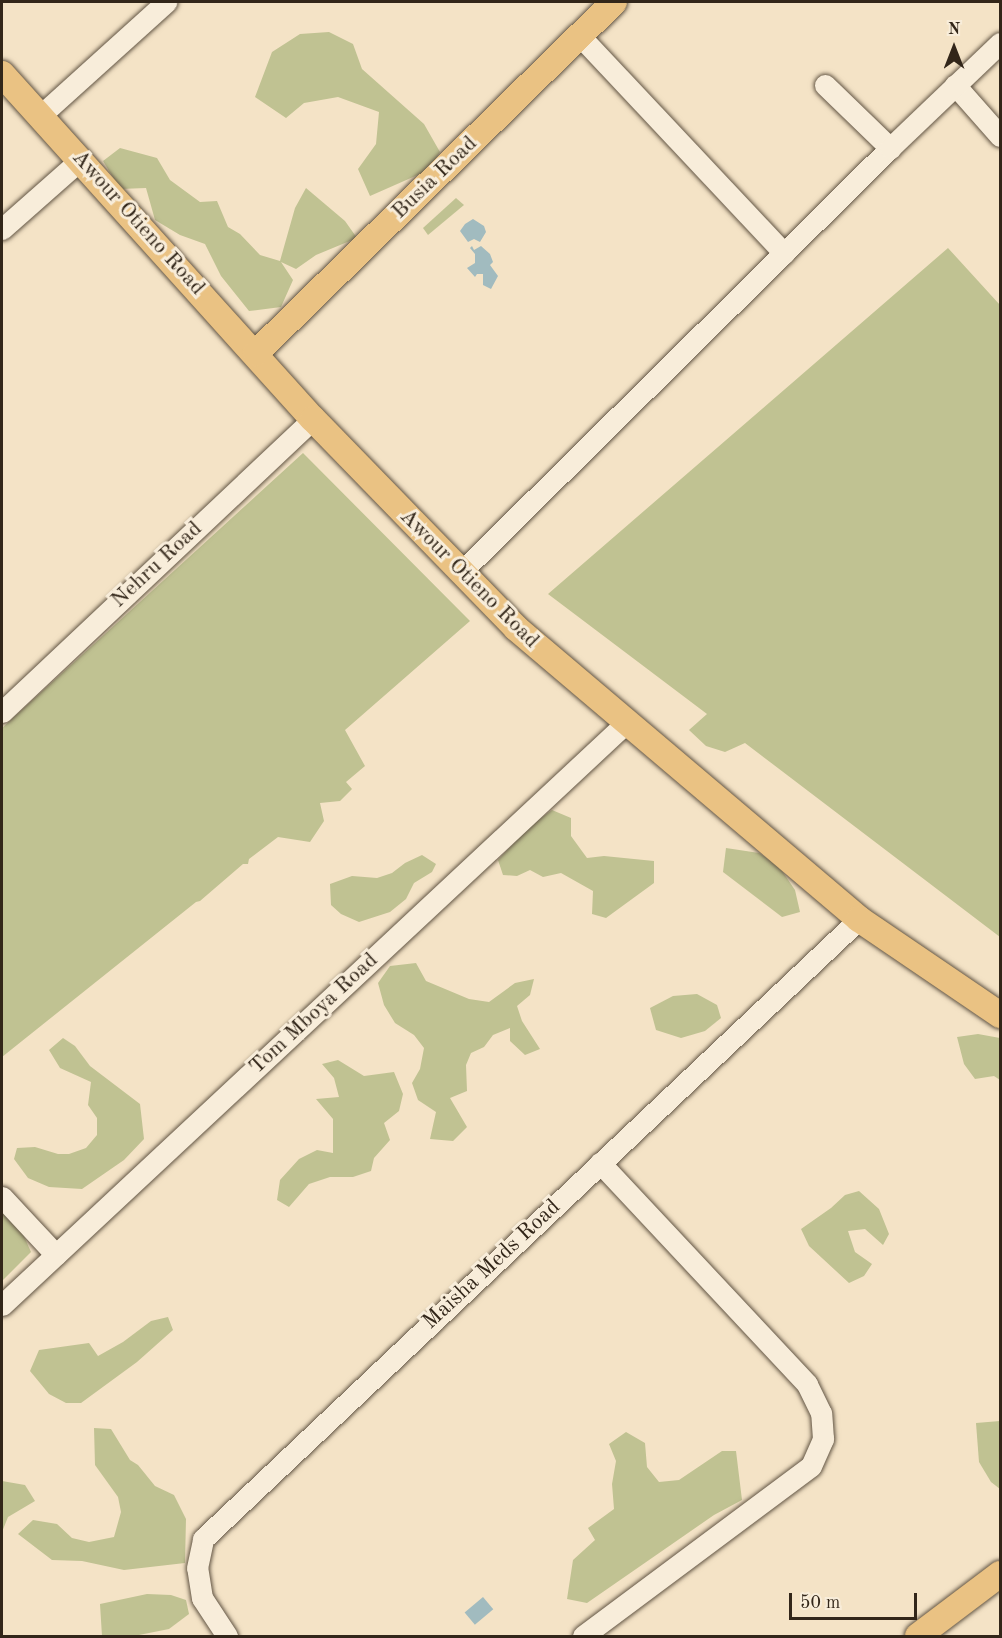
<!DOCTYPE html>
<html>
<head>
<meta charset="utf-8">
<style>
  body { margin:0 }
  #map { position:relative; width:1002px; height:1638px; overflow:hidden; background:#f4e3c6; font-family:"Old Standard TT",serif }
  div>[style] { position:absolute }
  .green>* { inset:0; background:#c0c292 }
  .water>* { inset:0; background:#a1bbbf; transform-origin:0 0 }
  .roads { filter:drop-shadow(0 0 2px #625544) drop-shadow(0 0 2px #625544) }
  .minor>* { height:21px; margin:-10.5px; padding:0 10.5px; transform-origin:10.5px; border-radius:10.5px; background:#f8edda }
  .major>* { height:26px; margin:-13px; padding:0 13px; transform-origin:13px; border-radius:13px; background:#eac283 }
  span { translate:-50% -50%; white-space:nowrap; text-align:center; line-height:1.15; -webkit-text-stroke:6px #f8edda; paint-order:stroke }
  .street-label { font-size:22px; color:#322619 }
  .frame { position:absolute; inset:0; border:3px solid #322619; pointer-events:none }
  .north { position:absolute; left:924px; top:18px; width:60px; height:60px; -webkit-text-stroke:4px #f8edda; paint-order:stroke; rotate:0deg; font-size:16px; font-weight:700; line-height:24px; text-align:center; color:#322619 }
  .north::after { content:''; display:block; margin:auto; width:21px; height:27px; background:#322619; clip-path:polygon(50% 0,100% 100%,50% 72%,0 100%) }
  .scale { position:absolute; left:789px; top:1593px; width:128px; height:27px; box-sizing:border-box; border:3px solid #322619; border-top:0; padding-left:8px; font-size:18px; line-height:21px; white-space:nowrap; color:#322619; -webkit-text-stroke:4px #f8edda; paint-order:stroke }
</style>
</head>
<body>
<div id="map">
  <div class="green">
    <div style="clip-path:polygon(329px 32px,353px 44px,362px 69px,424px 124px,440px 152px,429px 170px,370px 196px,358px 169px,376px 144px,379px 112px,338px 97px,304px 103px,286px 118px,255px 97px,272px 52px,300px 34px)"></div>
    <div style="clip-path:polygon(120px 148px,157px 158px,170px 180px,200px 202px,217px 201px,228px 227px,240px 234px,260px 255px,280px 261px,295px 208px,306px 188px,345px 221px,357px 238px,316px 255px,296px 269px,281px 262px,293px 280px,281px 307px,249px 311px,221px 276px,205px 244px,180px 235px,155px 220px,146px 188px,120px 189px,103px 161px)"></div>
    <div style="clip-path:polygon(456px 198px,464px 205px,428px 235px,423px 228px)"></div>
    <div style="clip-path:polygon(948px 248px,1000px 305px,1000px 937px,745px 743px,725px 752px,706px 746px,689px 730px,707px 714px,548px 594px)"></div>
    <div style="clip-path:polygon(303px 453px,470px 621px,345px 730px,365px 766px,346px 782px,352px 789px,340px 801px,320px 803px,324px 821px,310px 842px,278px 837px,249px 859px,248px 864px,243px 864px,200px 901px,196px 902px,2px 1057px,2px 728px)"></div>
    <div style="clip-path:polygon(552px 810px,571px 818px,571px 836px,587px 858px,604px 856px,654px 861px,654px 883px,606px 918px,592px 914px,593px 891px,561px 873px,543px 877px,530px 870px,517px 876px,503px 875px,498px 860px,530px 826px)"></div>
    <div style="clip-path:polygon(726px 848px,759px 853px,778px 865px,795px 890px,800px 912px,782px 917px,723px 872px)"></div>
    <div style="clip-path:polygon(422px 855px,436px 864px,432px 872px,414px 883px,406px 899px,390px 912px,359px 922px,341px 914px,331px 905px,330px 884px,352px 876px,377px 878px,392px 873px,405px 863px)"></div>
    <div style="clip-path:polygon(416px 963px,426px 981px,469px 999px,489px 1002px,515px 983px,534px 979px,530px 995px,517px 1006px,522px 1021px,540px 1049px,525px 1055px,510px 1041px,510px 1028px,493px 1035px,484px 1047px,471px 1053px,466px 1065px,467px 1091px,450px 1098px,467px 1127px,453px 1141px,430px 1139px,436px 1112px,418px 1100px,412px 1083px,420px 1069px,424px 1048px,414px 1035px,395px 1023px,384px 1005px,378px 983px,390px 966px)"></div>
    <div style="clip-path:polygon(697px 994px,717px 1005px,721px 1018px,705px 1031px,681px 1038px,656px 1030px,650px 1008px,673px 996px)"></div>
    <div style="clip-path:polygon(978px 1034px,1000px 1038px,1000px 1080px,994px 1076px,975px 1079px,964px 1064px,957px 1037px)"></div>
    <div style="clip-path:polygon(63px 1038px,75px 1046px,90px 1066px,140px 1104px,144px 1139px,124px 1160px,82px 1189px,49px 1187px,28px 1178px,14px 1159px,17px 1148px,35px 1147px,58px 1154px,69px 1154px,86px 1148px,97px 1135px,97px 1118px,88px 1105px,91px 1082px,60px 1068px,49px 1050px)"></div>
    <div style="clip-path:polygon(338px 1060px,364px 1076px,394px 1072px,403px 1094px,399px 1111px,384px 1123px,390px 1140px,374px 1158px,371px 1171px,353px 1177px,330px 1177px,309px 1184px,289px 1207px,277px 1200px,280px 1180px,299px 1159px,317px 1150px,333px 1153px,333px 1119px,316px 1099px,339px 1097px,334px 1078px,322px 1064px)"></div>
    <div style="clip-path:polygon(859px 1191px,879px 1209px,889px 1234px,883px 1245px,865px 1229px,848px 1231px,855px 1252px,872px 1264px,864px 1276px,849px 1283px,809px 1246px,801px 1229px,831px 1208px,845px 1195px)"></div>
    <div style="clip-path:polygon(2px 1208px,19px 1225px,31px 1252px,2px 1281px)"></div>
    <div style="clip-path:polygon(168px 1317px,173px 1330px,137px 1362px,81px 1403px,66px 1403px,49px 1394px,30px 1371px,39px 1350px,89px 1343px,98px 1356px,123px 1342px,151px 1321px)"></div>
    <div style="clip-path:polygon(1000px 1421px,1000px 1489px,991px 1482px,979px 1462px,976px 1423px)"></div>
    <div style="clip-path:polygon(94px 1428px,111px 1429px,130px 1460px,138px 1465px,155px 1486px,174px 1495px,186px 1519px,185px 1563px,124px 1570px,82px 1561px,52px 1560px,18px 1534px,33px 1520px,57px 1524px,72px 1538px,89px 1542px,114px 1537px,121px 1512px,118px 1497px,95px 1465px)"></div>
    <div style="clip-path:polygon(626px 1432px,645px 1443px,647px 1467px,659px 1482px,679px 1480px,722px 1451px,736px 1451px,742px 1500px,714px 1515px,587px 1603px,567px 1599px,573px 1560px,595px 1540px,588px 1528px,614px 1509px,612px 1484px,616px 1461px,609px 1444px)"></div>
    <div style="clip-path:polygon(2px 1481px,25px 1485px,35px 1501px,8px 1517px,2px 1532px)"></div>
    <div style="clip-path:polygon(147px 1594px,171px 1595px,186px 1600px,189px 1614px,169px 1629px,134px 1636px,102px 1636px,100px 1604px)"></div>
  </div>
  <div class="water">
    <div style="clip-path:polygon(473px 219px,484px 226px,486px 232px,480px 242px,474px 239px,468px 242px,460px 231px,465px 224px)"></div>
    <div style="clip-path:polygon(472px 246px,474px 250px,481px 246px,490px 254px,493px 262px,490px 265px,498px 276px,491px 289px,483px 285px,483px 274px,477px 274px,475px 277px,467px 268px,475px 263px,475px 254px,470px 248px)"></div>
    <div style="left:483px;top:1597px;width:16px;height:24px;rotate:50deg"></div>
  </div>
  <div class="roads">
    <div class="minor">
      <div style="left:580px;top:36px;width:298px;rotate:46.8deg"></div>
      <div style="left:825px;top:85px;width:91px;rotate:44.1deg"></div>
      <div style="left:955px;top:85px;width:68px;rotate:48.6deg"></div>
      <div style="left:41px;top:115px;width:169px;rotate:-42.1deg"></div>
      <div style="left:2px;top:229px;width:106px;rotate:-41.5deg"></div>
      <div style="left:461px;top:572px;width:603px;rotate:-44.66deg"></div>
      <div style="left:890px;top:148px;width:152px;rotate:-43.7deg"></div>
      <div style="left:2px;top:712px;width:427px;rotate:-43.3deg"></div>
      <div style="left:2px;top:1197px;width:79px;rotate:47deg"></div>
      <div style="left:2px;top:1305px;width:853px;rotate:-43.01deg"></div>
      <div style="left:227px;top:1636px;width:45px;rotate:-123.3deg"></div>
      <div style="left:202px;top:1598px;width:30px;rotate:-99deg"></div>
      <div style="left:197px;top:1568px;width:30px;rotate:-78deg"></div>
      <div style="left:203px;top:1539px;width:903px;rotate:-43.38deg"></div>
      <div style="left:583px;top:1636px;width:284px;rotate:-36.7deg"></div>
      <div style="left:811px;top:1466px;width:30px;rotate:-66deg"></div>
      <div style="left:823px;top:1439px;width:26px;rotate:-94deg"></div>
      <div style="left:821px;top:1413px;width:32px;rotate:-116deg"></div>
      <div style="left:807px;top:1384px;width:303px;rotate:-133.1deg"></div>
    </div>
    <div class="major">
      <div style="left:2px;top:74px;width:464px;rotate:48deg"></div>
      <div style="left:313px;top:419px;width:291px;rotate:45.8deg"></div>
      <div style="left:516px;top:628px;width:450px;rotate:40.3deg"></div>
      <div style="left:859px;top:919px;width:171px;rotate:34.2deg"></div>
      <div style="left:256px;top:353px;width:501px;rotate:-44.43deg"></div>
      <div style="left:918px;top:1636px;width:103px;rotate:-37.1deg"></div>
    </div>
  </div>
  <div class="street-label">
    <span style="left:435px;top:178px;rotate:-44deg">Busia Road</span>
    <span style="left:138px;top:223px;rotate:48deg">Awour Otieno Road</span>
    <span style="left:157px;top:565px;rotate:-43deg">Nehru Road</span>
    <span style="left:469px;top:579px;rotate:45deg">Awour Otieno Road</span>
    <span style="left:314px;top:1014px;rotate:-43deg">Tom Mboya Road</span>
    <span style="left:492px;top:1265px;rotate:-43deg">Maisha Meds Road</span>
  </div>
  <div class="frame"></div>
  <div class="north">N</div>
  <div class="scale">50 m</div>
</div>
</body>
</html>
